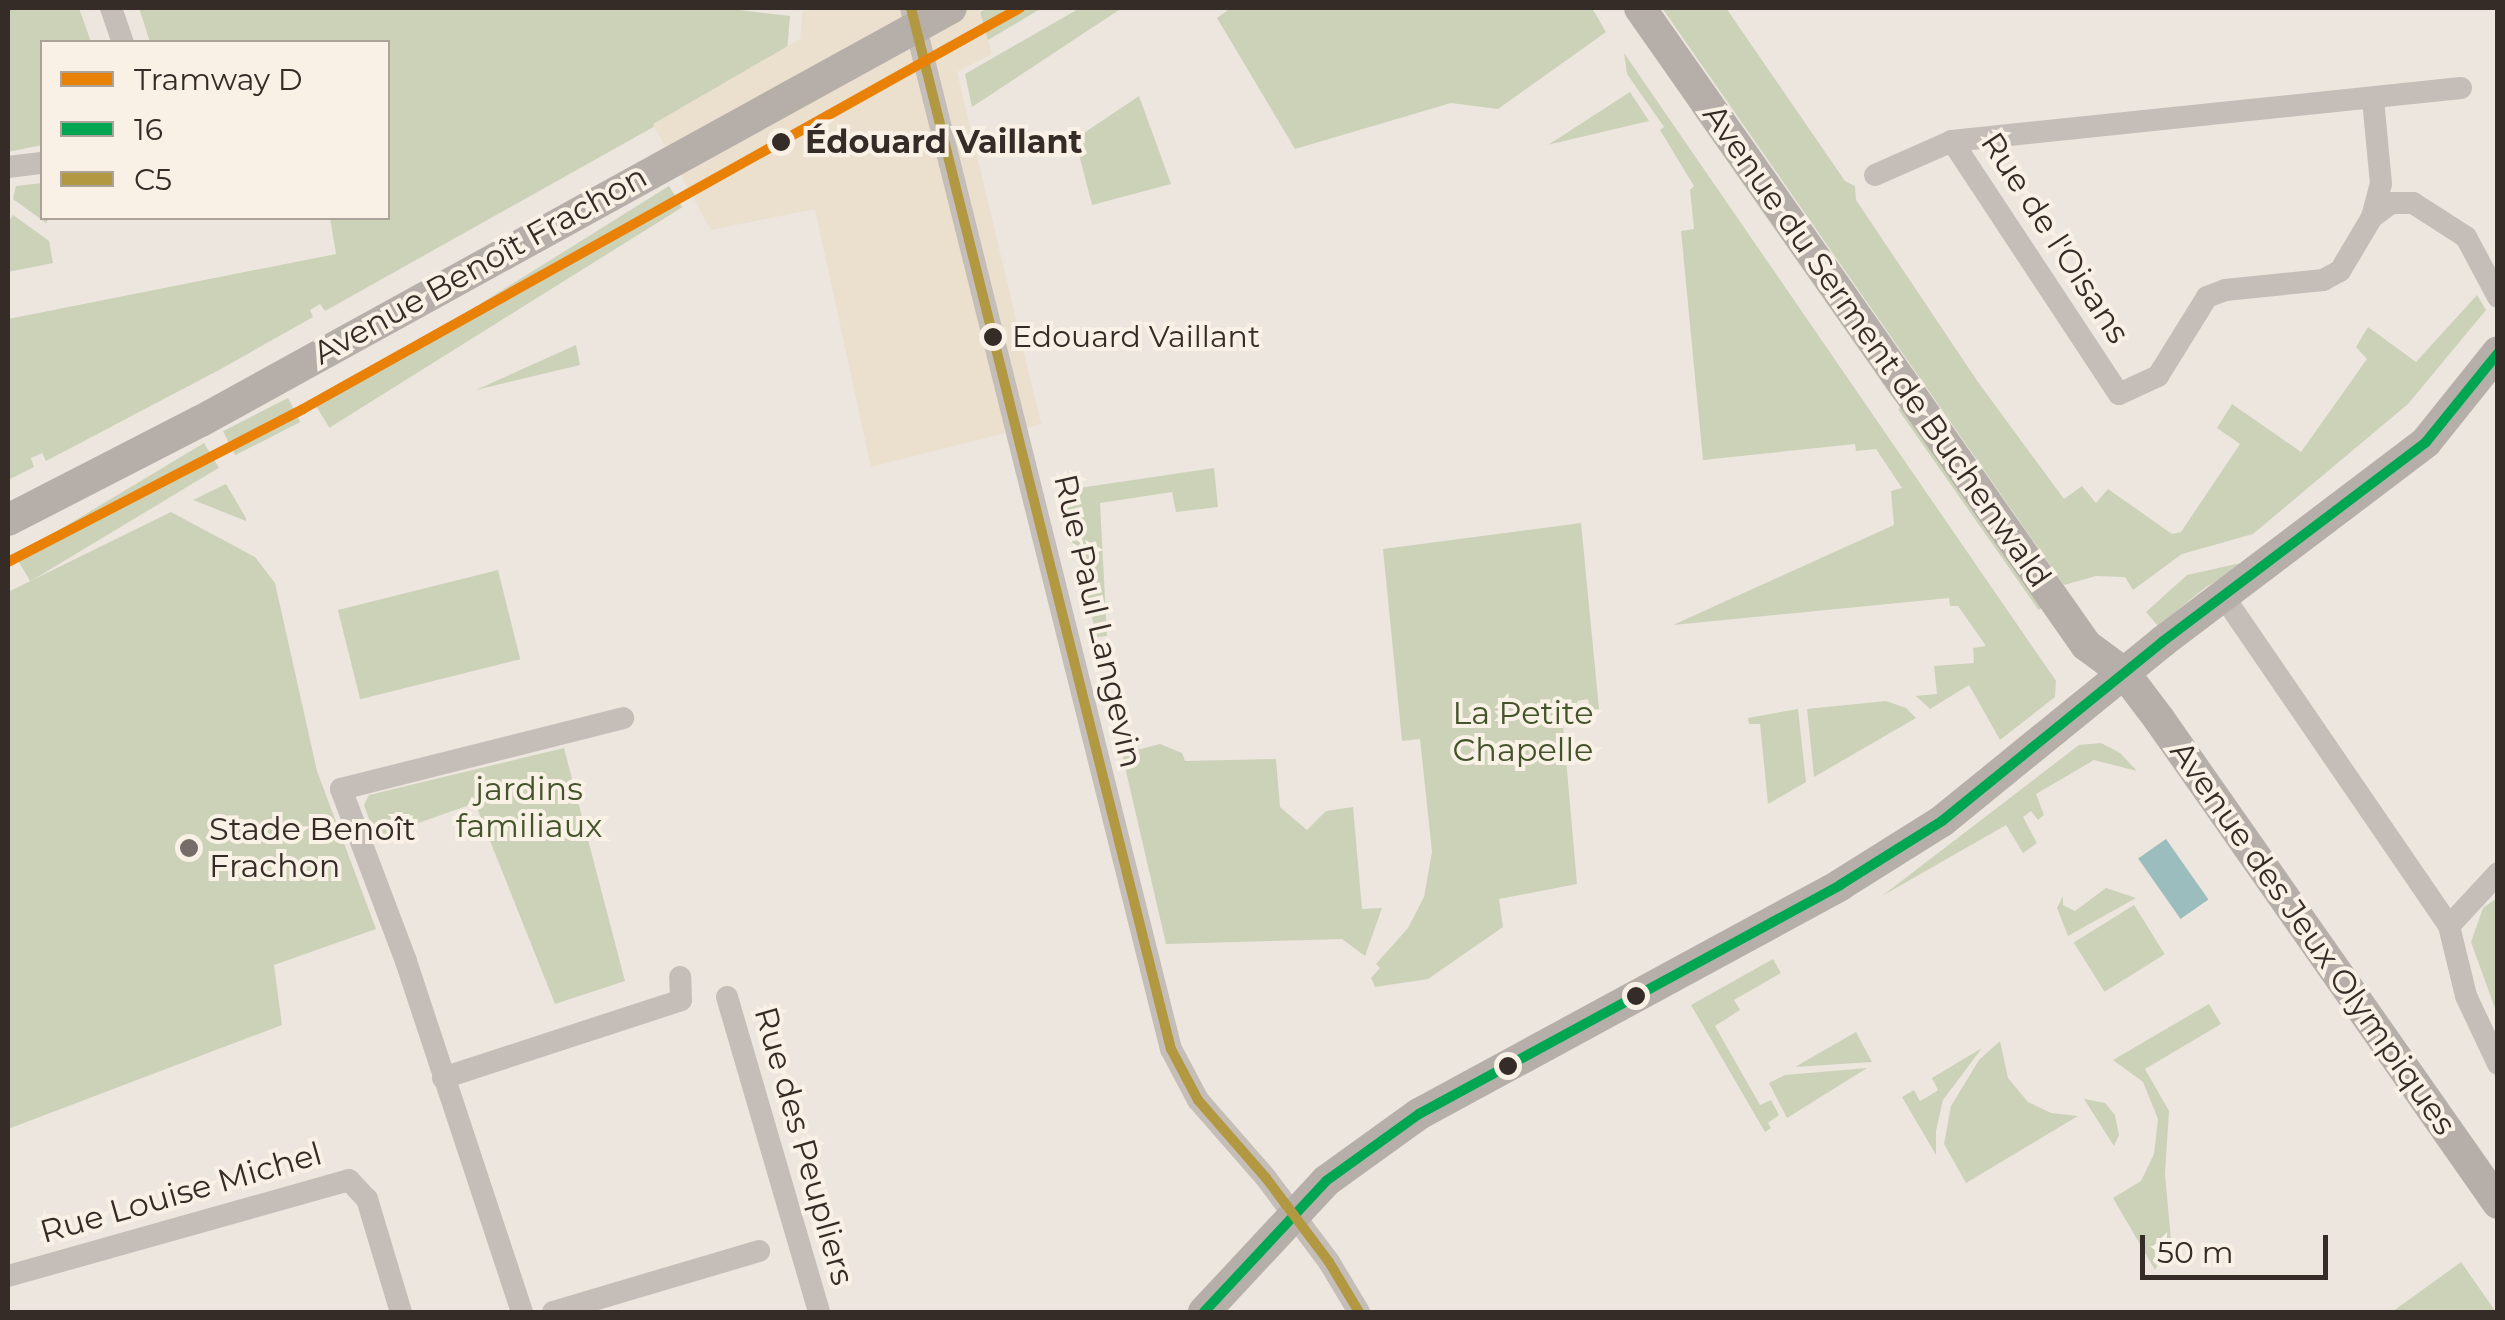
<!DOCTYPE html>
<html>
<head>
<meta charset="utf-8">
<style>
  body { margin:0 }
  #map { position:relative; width:2505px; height:1320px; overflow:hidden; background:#ece6df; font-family:Montserrat,sans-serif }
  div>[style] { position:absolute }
  .green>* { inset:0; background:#ccd2b8; transform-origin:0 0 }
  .plaza>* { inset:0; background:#ebdfce }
  .water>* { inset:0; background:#9bbdbd; transform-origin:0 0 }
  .street>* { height:22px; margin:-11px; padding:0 11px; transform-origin:11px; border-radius:11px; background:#c5beb8 }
  .secondary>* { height:32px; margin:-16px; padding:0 16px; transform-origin:16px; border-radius:16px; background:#b6afa9 }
  .bus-1>* { height:10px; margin:-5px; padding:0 5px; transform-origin:5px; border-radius:5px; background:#00a651 }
  .bus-2>* { height:10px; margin:-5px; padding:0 5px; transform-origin:5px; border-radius:5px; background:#b29840 }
  .tram-1>* { height:10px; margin:-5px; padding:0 5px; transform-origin:5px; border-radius:5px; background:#e98106 }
  .dots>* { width:28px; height:28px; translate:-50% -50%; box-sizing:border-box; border:5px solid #f9f1e6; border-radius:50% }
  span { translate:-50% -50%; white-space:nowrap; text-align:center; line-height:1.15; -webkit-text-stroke:8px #f9f1e6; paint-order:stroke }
  .bus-label { font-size:30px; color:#352c27 }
  .left { translate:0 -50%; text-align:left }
  .stop-label { font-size:32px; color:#352c27; font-weight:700 }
  .street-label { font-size:32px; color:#352c27 }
  .park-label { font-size:32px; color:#43542a }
  .poi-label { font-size:32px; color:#352c27 }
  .frame { position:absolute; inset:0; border:10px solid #352c27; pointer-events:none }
  .legend { position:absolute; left:40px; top:40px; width:350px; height:180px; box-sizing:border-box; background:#f9f1e6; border:2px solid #aba29a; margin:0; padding:12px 18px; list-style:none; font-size:30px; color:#352c27 }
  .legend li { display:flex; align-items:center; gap:20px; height:50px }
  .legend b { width:50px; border:2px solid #aba29a }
  .scale { position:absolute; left:2140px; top:1235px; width:188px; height:45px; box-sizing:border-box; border:5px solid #352c27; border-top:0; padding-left:12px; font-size:30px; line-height:35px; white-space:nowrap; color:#352c27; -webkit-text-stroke:8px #f9f1e6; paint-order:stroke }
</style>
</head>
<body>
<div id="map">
  <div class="green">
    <div style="clip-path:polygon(8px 8px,79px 8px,91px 42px,42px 42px,42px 145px,8px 152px)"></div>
    <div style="clip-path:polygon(139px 8px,722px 8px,790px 16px,787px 52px,325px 311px,320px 304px,310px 310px,313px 317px,219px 370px,46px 461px,42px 453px,31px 458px,34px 467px,8px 480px,8px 319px,336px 254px,330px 218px,388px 218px,388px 42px,150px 42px)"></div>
    <div style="clip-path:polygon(988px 8px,1042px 8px,988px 40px,980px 12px)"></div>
    <div style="clip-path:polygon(1080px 8px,1122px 8px,972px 107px,965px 74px)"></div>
    <div style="clip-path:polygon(1231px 8px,1592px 8px,1606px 32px,1498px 109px,1451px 103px,1295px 149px,1217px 18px)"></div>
    <div style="clip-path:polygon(1662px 8px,1726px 8px,1845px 181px,1855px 186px,1856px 200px,1978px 382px,2064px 499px,2082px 486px,2096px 503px,2108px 489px,2172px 534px,2181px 532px,2240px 444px,2217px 428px,2232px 404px,2301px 452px,2367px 359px,2356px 347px,2368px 327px,2416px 362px,2477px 295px,2486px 310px,2408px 404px,2253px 534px,2182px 554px,2133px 590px,2125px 577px,2096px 576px,2064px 585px)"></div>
    <div style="clip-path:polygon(1624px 53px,2056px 681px,2055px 697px,2000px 740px,1969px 685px,1930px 709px,1916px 696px,1937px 694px,1934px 666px,1974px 663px,1973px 648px,1986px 646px,1958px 606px,1950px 606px,1949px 598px,1673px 625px,1894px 525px,1891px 491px,1902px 488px,1876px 449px,1856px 451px,1855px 444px,1703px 460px,1681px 231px,1694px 229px,1690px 190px,1694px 186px,1660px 130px,1664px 127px,1627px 74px)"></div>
    <div style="clip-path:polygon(1630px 92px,1649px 121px,1547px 145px,1548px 145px)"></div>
    <div style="clip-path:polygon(1139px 96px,1171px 184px,1092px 205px,1075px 139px)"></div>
    <div style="left:1700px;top:105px;width:352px;height:10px;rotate:55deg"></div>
    <div style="clip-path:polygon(42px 183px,42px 218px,49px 218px,46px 223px,13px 199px,16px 186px)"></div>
    <div style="left:669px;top:186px;width:25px;height:416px;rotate:58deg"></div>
    <div style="clip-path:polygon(13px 215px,49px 241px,53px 263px,8px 272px,8px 223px)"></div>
    <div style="clip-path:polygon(576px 345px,580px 365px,476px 390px)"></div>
    <div style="left:288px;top:398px;width:27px;height:73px;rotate:63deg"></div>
    <div style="left:1907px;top:403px;width:245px;height:11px;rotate:55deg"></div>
    <div style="left:204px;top:443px;width:29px;height:220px;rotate:59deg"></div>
    <div style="clip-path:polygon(1214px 468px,1218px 507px,1176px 512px,1172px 492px,1100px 503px,1107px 636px,1097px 637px,1059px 491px)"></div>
    <div style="clip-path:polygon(226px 484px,246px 518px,246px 521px,193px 500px)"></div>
    <div style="clip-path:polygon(171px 512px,255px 557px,275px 583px,317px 771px,376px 929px,274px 965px,282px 1025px,8px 1129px,8px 592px)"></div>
    <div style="clip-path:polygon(1581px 523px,1599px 709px,1590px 710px,1588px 699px,1577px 701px,1578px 711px,1562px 713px,1577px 884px,1499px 899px,1503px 927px,1428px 979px,1375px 987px,1371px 978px,1380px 968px,1376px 964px,1408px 928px,1424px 897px,1432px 852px,1420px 739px,1402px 741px,1383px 549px)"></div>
    <div style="clip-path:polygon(2254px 560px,2206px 587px,2158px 626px,2146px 612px,2187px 575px)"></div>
    <div style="left:498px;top:570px;width:92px;height:165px;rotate:76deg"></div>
    <div style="clip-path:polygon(1886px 701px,1906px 708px,1916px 718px,1814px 777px,1807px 709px)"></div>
    <div style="clip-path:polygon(1798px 709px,1806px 782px,1768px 804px,1760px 724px,1749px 724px,1748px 718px)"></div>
    <div style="clip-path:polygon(2101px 743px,2120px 753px,2137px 771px,2094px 760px,2036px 794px,2044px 815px,2038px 820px,2031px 811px,2023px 817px,2037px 843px,2023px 853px,2006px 825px,1882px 896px,2079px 745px)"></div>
    <div style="clip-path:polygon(1160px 744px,1182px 753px,1185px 761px,1276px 759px,1280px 807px,1307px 830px,1326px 811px,1353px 807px,1362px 909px,1382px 908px,1365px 956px,1342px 939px,1166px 944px,1122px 754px)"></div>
    <div style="clip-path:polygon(564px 748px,625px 981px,555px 1004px,475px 803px,376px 838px,364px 805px,369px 795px)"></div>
    <div style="clip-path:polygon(2106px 888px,2136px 898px,2068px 936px,2057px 908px,2063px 896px,2063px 905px,2075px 911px)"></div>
    <div style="clip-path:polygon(2497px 898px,2497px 1014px,2471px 942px,2483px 908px)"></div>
    <div style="left:2134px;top:905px;width:58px;height:71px;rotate:58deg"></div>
    <div style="clip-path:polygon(1773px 959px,1781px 973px,1734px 1000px,1740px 1010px,1715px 1026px,1760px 1105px,1771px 1100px,1779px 1115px,1768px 1123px,1771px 1128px,1765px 1132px,1691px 1005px)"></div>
    <div style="clip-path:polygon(2209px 1004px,2221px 1024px,2145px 1069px,2169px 1111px,2165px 1174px,2171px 1240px,2155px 1270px,2113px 1198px,2141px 1181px,2154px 1154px,2158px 1119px,2143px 1082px,2113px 1060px)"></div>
    <div style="clip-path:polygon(1856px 1032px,1872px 1062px,1795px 1067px)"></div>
    <div style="clip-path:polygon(2000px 1041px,2008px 1078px,2028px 1102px,2051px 1113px,2078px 1116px,1966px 1183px,1944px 1144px,1951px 1106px,1979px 1060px)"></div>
    <div style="clip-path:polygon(1982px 1048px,1943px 1100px,1936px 1131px,1936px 1155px,1902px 1097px,1914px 1090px,1920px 1101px,1929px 1096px,1938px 1090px,1932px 1078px)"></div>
    <div style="clip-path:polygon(1867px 1068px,1787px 1118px,1769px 1083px,1785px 1075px)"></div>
    <div style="clip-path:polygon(2084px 1099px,2105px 1103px,2115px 1115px,2119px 1135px,2114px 1146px)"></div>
    <div style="clip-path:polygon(2461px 1262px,2496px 1312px,2392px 1312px)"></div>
  </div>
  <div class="plaza">
    <div style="clip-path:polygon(803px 8px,978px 8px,992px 54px,957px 72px,1041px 424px,871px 467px,815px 209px,711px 230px,653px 124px,800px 39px)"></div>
  </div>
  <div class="water">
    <div style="left:2166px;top:839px;width:74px;height:34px;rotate:55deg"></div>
  </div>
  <div class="street">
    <div style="left:111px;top:8px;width:36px;rotate:71deg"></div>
    <div style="left:911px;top:8px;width:1073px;rotate:75.98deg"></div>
    <div style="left:1171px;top:1049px;width:58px;rotate:62.1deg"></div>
    <div style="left:1198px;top:1100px;width:103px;rotate:48.9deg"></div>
    <div style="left:1266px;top:1178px;width:105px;rotate:53.1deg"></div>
    <div style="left:1329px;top:1262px;width:58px;rotate:59deg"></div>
    <div style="left:2461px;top:88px;width:512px;rotate:174.06deg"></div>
    <div style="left:1952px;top:141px;width:303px;rotate:56.6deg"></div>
    <div style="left:2119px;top:394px;width:43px;rotate:-24.8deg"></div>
    <div style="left:2158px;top:376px;width:93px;rotate:-58.2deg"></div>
    <div style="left:2207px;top:297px;width:19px;rotate:-21deg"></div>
    <div style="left:2225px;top:290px;width:99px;rotate:-5.8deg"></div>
    <div style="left:2323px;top:280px;width:19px;rotate:-28deg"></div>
    <div style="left:2340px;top:271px;width:63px;rotate:-59.3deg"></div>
    <div style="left:2372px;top:217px;width:24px;rotate:-36deg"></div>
    <div style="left:2391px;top:203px;width:22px"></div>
    <div style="left:2413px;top:203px;width:63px;rotate:32.7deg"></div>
    <div style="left:2466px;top:237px;width:68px;rotate:61.9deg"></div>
    <div style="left:8px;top:167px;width:34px;rotate:-7deg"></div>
    <div style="left:1875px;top:175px;width:84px;rotate:-23.8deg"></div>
    <div style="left:2372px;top:217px;width:34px;rotate:-75deg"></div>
    <div style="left:2381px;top:184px;width:85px;rotate:-95.4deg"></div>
    <div style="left:2224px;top:597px;width:399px;rotate:55.6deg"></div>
    <div style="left:2449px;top:926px;width:72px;rotate:76.3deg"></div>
    <div style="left:2466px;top:996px;width:75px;rotate:64.8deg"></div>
    <div style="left:2449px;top:926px;width:72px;rotate:-47.2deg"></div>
    <div style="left:727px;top:997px;width:328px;rotate:73.7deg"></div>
    <div style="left:443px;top:1078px;width:250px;rotate:-18.1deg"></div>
    <div style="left:681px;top:1000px;width:23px;rotate:-92deg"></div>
    <div style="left:8px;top:1276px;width:354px;rotate:-15.7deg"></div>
    <div style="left:349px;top:1180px;width:26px;rotate:47deg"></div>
    <div style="left:367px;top:1199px;width:118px;rotate:73.3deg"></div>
    <div style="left:522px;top:1312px;width:370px;rotate:-108.3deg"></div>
    <div style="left:406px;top:961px;width:184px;rotate:-110.7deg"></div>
    <div style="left:341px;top:789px;width:291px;rotate:-14.1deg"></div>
    <div style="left:553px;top:1312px;width:215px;rotate:-16.5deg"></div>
  </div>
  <div class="secondary">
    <div style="left:1640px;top:8px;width:778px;rotate:55deg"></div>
    <div style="left:2086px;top:645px;width:49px;rotate:36.6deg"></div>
    <div style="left:2125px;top:674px;width:56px;rotate:52.9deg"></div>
    <div style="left:2159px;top:719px;width:591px;rotate:54.99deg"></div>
    <div style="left:8px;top:520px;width:217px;rotate:-27.2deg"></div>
    <div style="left:201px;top:421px;width:856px;rotate:-28.84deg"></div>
    <div style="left:1204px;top:1312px;width:179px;rotate:-47deg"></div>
    <div style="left:1326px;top:1181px;width:115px;rotate:-35.8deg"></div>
    <div style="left:1419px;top:1114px;width:479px;rotate:-28.5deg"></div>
    <div style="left:1840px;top:885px;width:120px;rotate:-32.1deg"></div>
    <div style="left:1942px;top:821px;width:284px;rotate:-39.1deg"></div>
    <div style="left:2162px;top:642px;width:331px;rotate:-37.1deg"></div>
    <div style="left:2426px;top:442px;width:115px;rotate:-51.3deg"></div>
  </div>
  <div class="bus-1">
    <div style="left:1204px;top:1312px;width:179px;rotate:-47deg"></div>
    <div style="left:1326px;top:1181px;width:115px;rotate:-35.8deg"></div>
    <div style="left:1419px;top:1114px;width:479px;rotate:-28.5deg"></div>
    <div style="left:1840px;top:885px;width:120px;rotate:-32.1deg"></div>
    <div style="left:1942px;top:821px;width:284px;rotate:-39.1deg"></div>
    <div style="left:2162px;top:642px;width:331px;rotate:-37.1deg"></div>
    <div style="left:2426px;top:442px;width:114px;rotate:-51deg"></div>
  </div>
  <div class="bus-2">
    <div style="left:911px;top:8px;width:1073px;rotate:75.98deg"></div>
    <div style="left:1171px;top:1049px;width:58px;rotate:62.1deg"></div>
    <div style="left:1198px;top:1100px;width:103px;rotate:48.9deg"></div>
    <div style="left:1266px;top:1178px;width:105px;rotate:53.1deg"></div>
    <div style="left:1329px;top:1262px;width:58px;rotate:59deg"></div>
  </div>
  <div class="tram-1">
    <div style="left:8px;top:562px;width:332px;rotate:-27.4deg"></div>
    <div style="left:303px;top:409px;width:822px;rotate:-29.22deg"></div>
  </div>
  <div class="dots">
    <div style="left:781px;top:142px;background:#352c27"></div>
    <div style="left:993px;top:337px;background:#352c27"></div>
    <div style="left:189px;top:848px;background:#756d67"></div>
    <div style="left:1636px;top:996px;background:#352c27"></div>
    <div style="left:1508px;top:1066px;background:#352c27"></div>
  </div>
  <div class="bus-label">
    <span class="left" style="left:1012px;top:337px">Edouard Vaillant</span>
  </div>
  <div class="stop-label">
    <span class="left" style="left:805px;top:142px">Édouard Vaillant</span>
  </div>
  <div class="street-label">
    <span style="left:2055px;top:238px;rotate:57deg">Rue de l'Oisans</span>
    <span style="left:480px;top:265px;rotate:-29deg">Avenue Benoît Frachon</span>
    <span style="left:1877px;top:346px;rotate:55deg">Avenue du Serment de Buchenwald</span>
    <span style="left:1098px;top:621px;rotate:77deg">Rue Paul Langevin</span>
    <span style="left:2313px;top:938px;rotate:55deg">Avenue des Jeux Olympiques</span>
    <span style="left:804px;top:1146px;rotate:74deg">Rue des Peupliers</span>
    <span style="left:181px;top:1193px;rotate:-16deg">Rue Louise Michel</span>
  </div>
  <div class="park-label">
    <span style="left:1523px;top:732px">La Petite<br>Chapelle</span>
    <span style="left:529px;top:808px">jardins<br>familiaux</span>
  </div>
  <div class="poi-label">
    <span class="left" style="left:209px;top:848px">Stade Benoît<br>Frachon</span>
  </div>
  <div class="frame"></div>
  <ul class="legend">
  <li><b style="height:12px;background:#e98106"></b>Tramway D</li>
  <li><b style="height:12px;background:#00a651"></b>16</li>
  <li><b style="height:12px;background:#b29840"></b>C5</li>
  </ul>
  <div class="scale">50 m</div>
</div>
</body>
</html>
